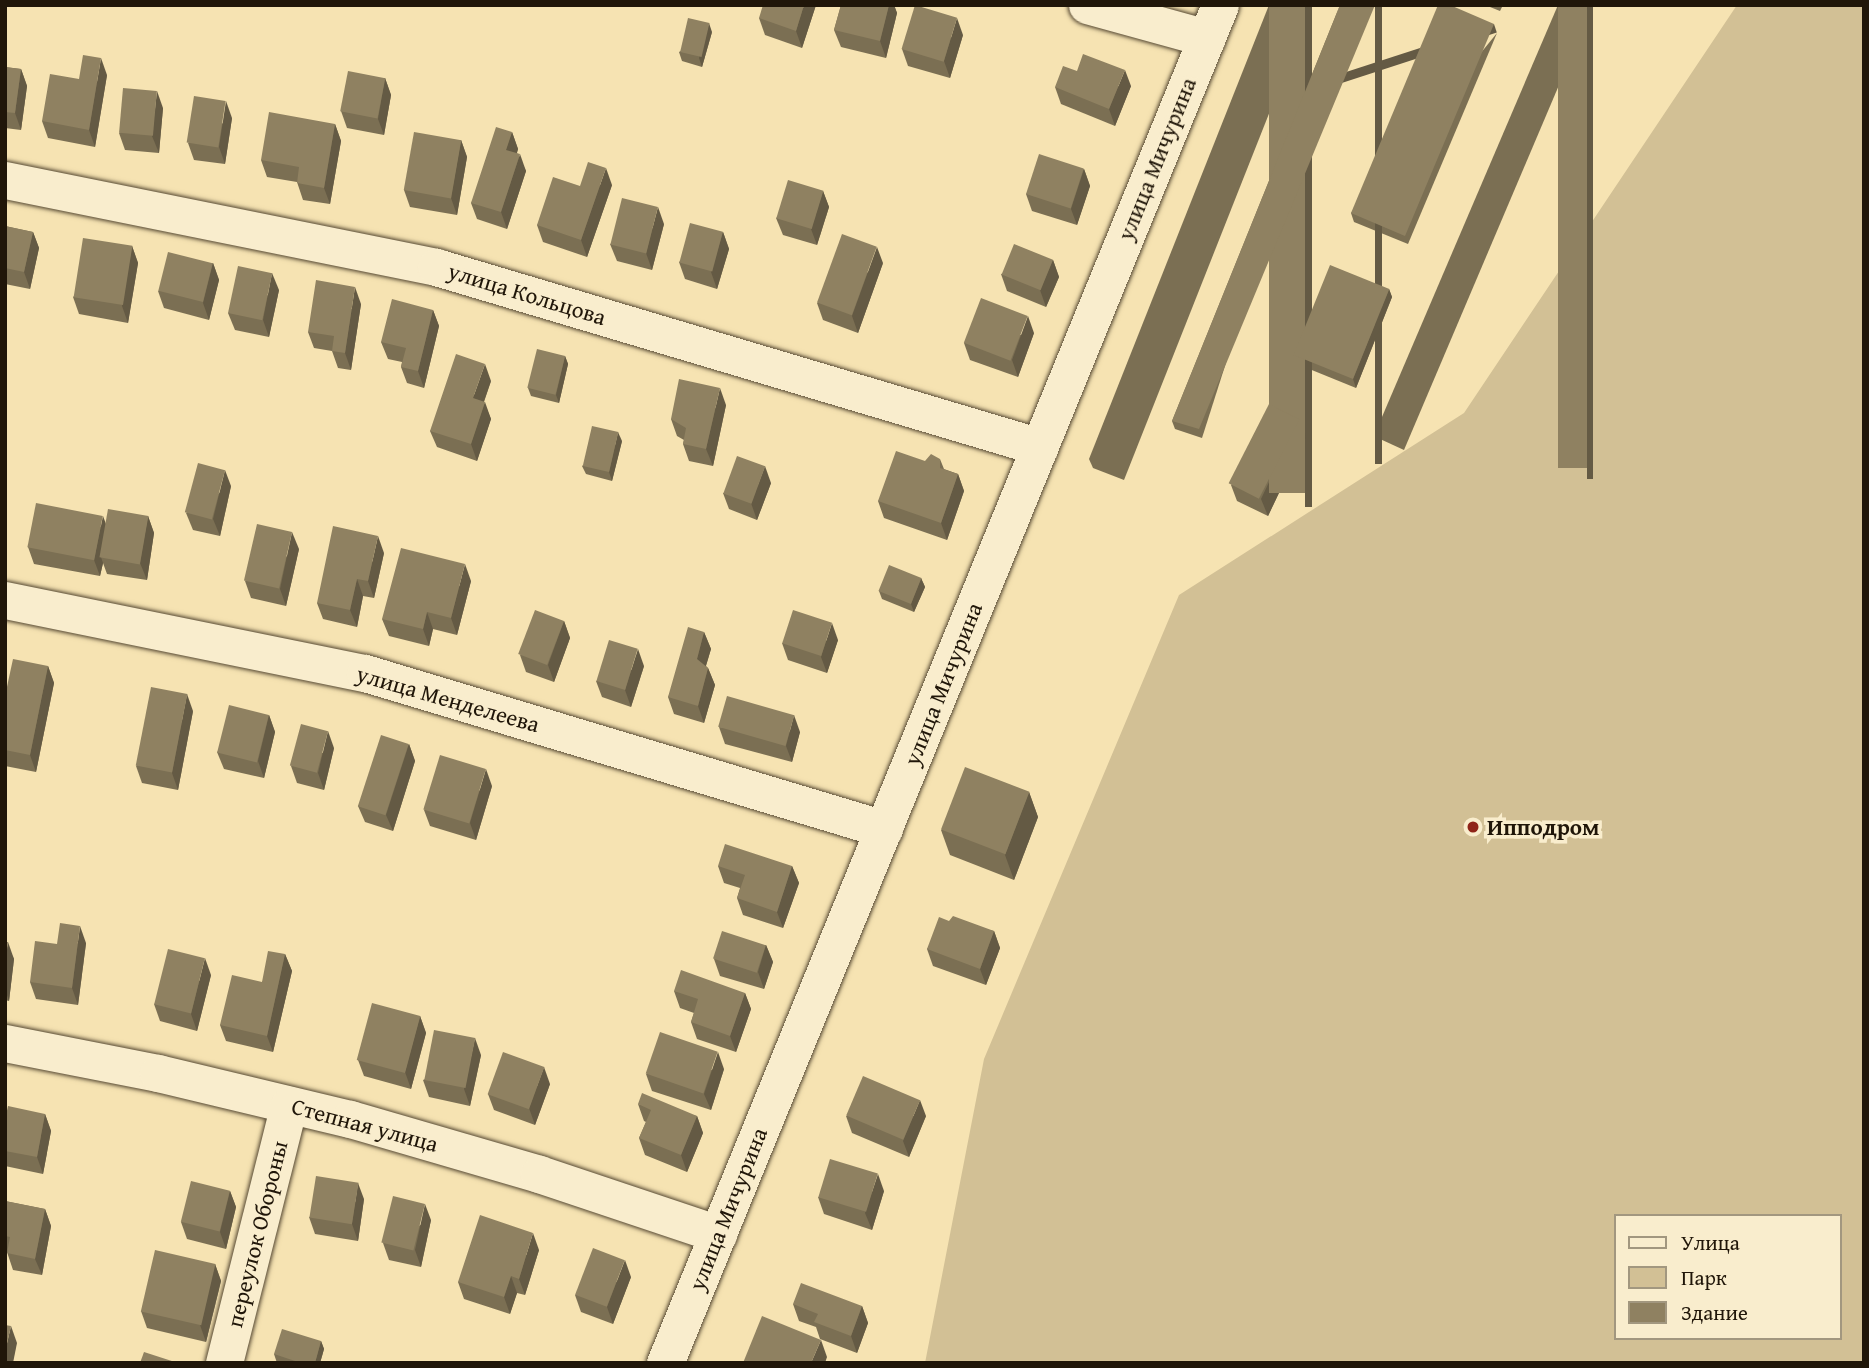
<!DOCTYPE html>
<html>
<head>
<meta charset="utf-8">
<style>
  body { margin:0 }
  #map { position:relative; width:1869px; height:1368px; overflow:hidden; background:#f6e3b2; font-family:"Gentium Book Plus",serif }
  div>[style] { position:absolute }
  .green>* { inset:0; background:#d2c095 }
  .roads { filter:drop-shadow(0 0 2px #564933) drop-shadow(0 0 2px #564933) }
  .minor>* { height:37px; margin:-18.5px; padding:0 18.5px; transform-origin:18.5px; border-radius:18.5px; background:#f9edcd }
  .wall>* { inset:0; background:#7b6f53 }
  .shaded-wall>* { inset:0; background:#645a44; transform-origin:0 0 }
  .building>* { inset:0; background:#8f8161; transform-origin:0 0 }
  .dots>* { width:19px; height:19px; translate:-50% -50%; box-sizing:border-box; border:4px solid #f9edcd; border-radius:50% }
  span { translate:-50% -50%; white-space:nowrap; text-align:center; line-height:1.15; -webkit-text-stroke:7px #f9edcd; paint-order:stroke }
  .street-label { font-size:23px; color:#201609 }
  .poi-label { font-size:23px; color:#201609; font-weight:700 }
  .left { translate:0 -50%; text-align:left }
  .frame { position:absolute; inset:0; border:7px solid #201609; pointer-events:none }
  .legend { position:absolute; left:1614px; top:1214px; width:228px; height:126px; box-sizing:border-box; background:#f9edcd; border:2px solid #a2977f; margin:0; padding:9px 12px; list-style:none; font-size:21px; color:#201609 }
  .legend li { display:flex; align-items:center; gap:14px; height:35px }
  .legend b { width:35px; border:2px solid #a2977f }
</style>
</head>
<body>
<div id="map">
  <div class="green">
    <div style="clip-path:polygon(evenodd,1737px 5px,1864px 5px,1864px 1363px,925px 1363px,984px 1059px,1179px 595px,1464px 413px,1737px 5px,1615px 1216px,1839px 1216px,1839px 1338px,1615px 1338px,1615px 1216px)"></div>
  </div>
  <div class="roads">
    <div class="minor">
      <div style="left:1087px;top:5px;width:124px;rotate:15.4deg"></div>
      <div style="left:5px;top:180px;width:440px;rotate:11.4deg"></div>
      <div style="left:436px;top:267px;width:630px;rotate:16.59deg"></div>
      <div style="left:5px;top:600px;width:367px;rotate:11.5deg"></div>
      <div style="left:365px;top:673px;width:542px;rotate:16.73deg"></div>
      <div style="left:5px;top:1043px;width:156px;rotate:11.1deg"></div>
      <div style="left:158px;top:1073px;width:197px;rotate:13.5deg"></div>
      <div style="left:350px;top:1119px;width:197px;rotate:16.2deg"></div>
      <div style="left:539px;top:1174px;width:189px;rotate:18.5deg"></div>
      <div style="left:224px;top:1363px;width:266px;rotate:-75.9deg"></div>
      <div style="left:665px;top:1363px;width:1467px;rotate:-67.77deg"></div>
    </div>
  </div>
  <div class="wall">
    <div style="clip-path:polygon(816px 5px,802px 48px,765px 35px,759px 18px)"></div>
    <div style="clip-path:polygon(841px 5px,894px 5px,897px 13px,886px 58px,841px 47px,834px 30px)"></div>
    <div style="clip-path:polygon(1269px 5px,1312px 5px,1124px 480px,1093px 468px,1089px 459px)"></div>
    <div style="clip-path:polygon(1340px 5px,1202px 438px,1175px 429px,1172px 421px)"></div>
    <div style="clip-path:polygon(1485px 5px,1503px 5px,1500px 11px)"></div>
    <div style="clip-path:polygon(1558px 5px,1593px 5px,1404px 450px,1380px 439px,1376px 431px)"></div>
    <div style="clip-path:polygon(712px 32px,702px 67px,682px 61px,679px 52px)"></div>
    <div style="clip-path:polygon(1497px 33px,1408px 244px,1354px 222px,1351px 213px)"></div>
    <div style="clip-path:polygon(963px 35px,950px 78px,908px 66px,902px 49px)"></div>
    <div style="clip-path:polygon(5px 67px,21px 69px,27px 86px,21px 130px,5px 128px)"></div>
    <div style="clip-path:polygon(107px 75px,95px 147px,48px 138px,42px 121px)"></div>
    <div style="clip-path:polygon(385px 78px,391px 95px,384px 135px,347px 128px,341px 111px)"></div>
    <div style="clip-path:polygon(1131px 86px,1115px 126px,1061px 104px,1055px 87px)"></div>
    <div style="clip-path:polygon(163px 108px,159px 153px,125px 150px,119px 133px)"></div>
    <div style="clip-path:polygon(232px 118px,225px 164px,194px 160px,188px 143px)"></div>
    <div style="clip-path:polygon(335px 124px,341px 141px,330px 204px,303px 200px,297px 182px,267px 177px,261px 160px)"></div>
    <div style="clip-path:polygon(512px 132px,518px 149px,517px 153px,526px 171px,507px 229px,477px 219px,471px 203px)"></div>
    <div style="clip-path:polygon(461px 140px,467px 157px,457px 215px,410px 207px,404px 190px)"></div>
    <div style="clip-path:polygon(1084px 169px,1090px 186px,1077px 225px,1032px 211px,1026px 194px)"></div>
    <div style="clip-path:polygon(612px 185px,587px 257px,543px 242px,537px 225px,580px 186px)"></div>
    <div style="clip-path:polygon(823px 191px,829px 207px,817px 245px,783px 235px,776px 218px)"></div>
    <div style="clip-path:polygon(664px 224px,652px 270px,617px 261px,610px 244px)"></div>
    <div style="clip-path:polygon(5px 226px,33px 232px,39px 248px,30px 289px,5px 284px)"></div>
    <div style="clip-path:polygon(723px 232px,729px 249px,717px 289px,685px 279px,679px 262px)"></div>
    <div style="clip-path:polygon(132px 246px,138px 263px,128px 323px,79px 314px,73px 297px)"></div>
    <div style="clip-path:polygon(1053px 260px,1059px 277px,1046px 307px,1007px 291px,1001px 274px)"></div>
    <div style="clip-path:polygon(213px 263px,219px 280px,209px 320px,164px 308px,158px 291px)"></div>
    <div style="clip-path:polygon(883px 263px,858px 333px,823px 320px,817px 303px)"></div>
    <div style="clip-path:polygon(1389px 289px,1392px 297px,1356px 388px,1297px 364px,1294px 355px)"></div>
    <div style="clip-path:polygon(279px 290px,269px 337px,235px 330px,228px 313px)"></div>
    <div style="clip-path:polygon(361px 304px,351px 370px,338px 368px,332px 351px,314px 348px,308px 332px)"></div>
    <div style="clip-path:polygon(433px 310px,439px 326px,424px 388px,407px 383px,401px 367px,402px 362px,388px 359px,381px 342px)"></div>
    <div style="clip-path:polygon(1034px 333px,1018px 377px,970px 360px,964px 343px)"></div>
    <div style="clip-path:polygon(565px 356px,568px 364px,559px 403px,531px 396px,528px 388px)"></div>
    <div style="clip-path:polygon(491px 381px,484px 402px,491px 419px,477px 461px,437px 447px,430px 431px)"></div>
    <div style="clip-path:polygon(726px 405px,713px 466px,689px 461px,683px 444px,684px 440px,677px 436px,671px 419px)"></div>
    <div style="clip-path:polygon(1299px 419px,1306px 436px,1268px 516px,1237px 501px,1231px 485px)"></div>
    <div style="clip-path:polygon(622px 441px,612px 481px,586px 474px,582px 466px)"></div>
    <div style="clip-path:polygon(940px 459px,944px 469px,958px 474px,964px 491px,947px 540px,884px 518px,878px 501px,925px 461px)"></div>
    <div style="clip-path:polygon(771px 483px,757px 520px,729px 509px,723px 493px)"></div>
    <div style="clip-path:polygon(231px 486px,220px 536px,193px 530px,186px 513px)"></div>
    <div style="clip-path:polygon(148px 516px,154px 533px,147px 580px,107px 574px,103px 563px,100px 576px,34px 564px,28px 547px,106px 525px)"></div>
    <div style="clip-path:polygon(299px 549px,286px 606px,251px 598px,245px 581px)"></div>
    <div style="clip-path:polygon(384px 553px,374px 598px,363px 596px,357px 627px,323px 619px,317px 603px)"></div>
    <div style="clip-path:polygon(921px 578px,925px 587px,914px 612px,882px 599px,879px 591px)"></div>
    <div style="clip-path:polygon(471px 581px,457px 635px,433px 629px,429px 646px,389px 636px,382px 619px)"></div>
    <div style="clip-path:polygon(564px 621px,570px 638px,554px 682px,526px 672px,520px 655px)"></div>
    <div style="clip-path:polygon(704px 632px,711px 649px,706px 666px,708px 668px,715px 685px,704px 723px,674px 714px,668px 697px)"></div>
    <div style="clip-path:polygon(838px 640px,827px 673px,788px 660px,782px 643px)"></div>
    <div style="clip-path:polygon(48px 666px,54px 683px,36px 772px,5px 766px,5px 696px)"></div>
    <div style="clip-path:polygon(644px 666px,631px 707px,602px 697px,596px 681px)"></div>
    <div style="clip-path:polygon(193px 711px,178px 790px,142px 783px,136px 766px)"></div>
    <div style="clip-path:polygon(269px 715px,275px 732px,264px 778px,224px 769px,217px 752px)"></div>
    <div style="clip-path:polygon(719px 727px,800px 732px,792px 762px,725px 744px)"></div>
    <div style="clip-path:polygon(409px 744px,415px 761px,393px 831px,365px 822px,358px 806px)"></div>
    <div style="clip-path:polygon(334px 748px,324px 790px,297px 783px,291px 766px)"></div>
    <div style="clip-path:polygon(492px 786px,476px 840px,430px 826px,424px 810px)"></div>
    <div style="clip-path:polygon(1029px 792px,1038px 817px,1014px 880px,950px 855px,941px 830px)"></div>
    <div style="clip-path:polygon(718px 866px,792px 866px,799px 883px,783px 928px,743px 915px,737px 898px,740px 888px,724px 883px)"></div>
    <div style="clip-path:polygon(949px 921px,994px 931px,1000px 948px,986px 985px,933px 966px,927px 949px)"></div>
    <div style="clip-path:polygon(5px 942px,14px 959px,9px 1001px,5px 1000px)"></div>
    <div style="clip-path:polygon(86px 943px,78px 1005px,36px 999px,30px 982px,57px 944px)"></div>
    <div style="clip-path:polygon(766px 945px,773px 962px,764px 989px,720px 976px,714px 959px)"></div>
    <div style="clip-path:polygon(285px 954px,292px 971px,273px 1052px,226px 1041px,220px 1025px,262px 982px)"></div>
    <div style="clip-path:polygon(211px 975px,197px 1031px,160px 1021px,154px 1004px)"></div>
    <div style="clip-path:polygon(674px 991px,745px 993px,751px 1009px,736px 1052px,697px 1039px,691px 1022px,694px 1013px,680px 1008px)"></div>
    <div style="clip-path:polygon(420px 1016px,426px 1033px,411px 1089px,364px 1076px,358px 1060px)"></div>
    <div style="clip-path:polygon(481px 1055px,470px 1106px,429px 1097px,423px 1080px)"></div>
    <div style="clip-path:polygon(724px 1069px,711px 1110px,652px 1091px,646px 1074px)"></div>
    <div style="clip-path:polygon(550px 1084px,535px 1125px,494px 1110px,488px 1094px)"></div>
    <div style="clip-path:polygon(638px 1104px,697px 1116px,703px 1133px,687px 1172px,645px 1155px,639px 1138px,646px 1122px,644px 1121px)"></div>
    <div style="clip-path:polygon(45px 1114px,51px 1131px,43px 1174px,5px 1166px,5px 1120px)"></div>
    <div style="clip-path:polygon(846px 1116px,926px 1116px,909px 1157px,852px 1133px)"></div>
    <div style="clip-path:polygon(230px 1191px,236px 1207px,226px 1249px,187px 1239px,181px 1222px)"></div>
    <div style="clip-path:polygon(884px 1191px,872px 1230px,824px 1214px,818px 1197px)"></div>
    <div style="clip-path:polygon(364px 1199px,358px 1241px,315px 1234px,309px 1217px)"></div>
    <div style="clip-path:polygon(5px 1201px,45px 1209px,51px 1226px,42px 1275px,13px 1270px,7px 1252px,5px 1251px)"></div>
    <div style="clip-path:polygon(431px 1220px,421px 1267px,389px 1260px,383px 1243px)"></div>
    <div style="clip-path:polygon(539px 1250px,525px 1295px,517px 1293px,510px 1314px,464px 1299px,458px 1282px)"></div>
    <div style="clip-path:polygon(215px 1264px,221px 1281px,206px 1342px,147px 1328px,141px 1311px)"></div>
    <div style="clip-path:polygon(631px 1277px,613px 1324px,581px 1312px,575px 1295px)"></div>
    <div style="clip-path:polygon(793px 1304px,862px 1306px,868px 1323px,857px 1353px,820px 1339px,816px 1327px,799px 1321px)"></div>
    <div style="clip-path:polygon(321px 1341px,324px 1349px,320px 1363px,277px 1363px,274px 1354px)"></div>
  </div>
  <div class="shaded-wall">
    <div style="clip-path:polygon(804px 5px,816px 5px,802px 48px,796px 31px)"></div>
    <div style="clip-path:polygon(889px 5px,894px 5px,897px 13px,886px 58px,880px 41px)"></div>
    <div style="left:1305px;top:5px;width:7px;height:502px"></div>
    <div style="left:1375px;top:5px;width:7px;height:459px"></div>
    <div style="left:1587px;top:5px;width:6px;height:474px"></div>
    <div style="clip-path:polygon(957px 18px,963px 35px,950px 78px,944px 61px)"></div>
    <div style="clip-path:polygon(709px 23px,712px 32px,702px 67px,699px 58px)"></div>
    <div style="left:1494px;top:24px;width:9px;height:230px;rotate:72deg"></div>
    <div style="clip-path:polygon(101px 58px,107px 75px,95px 147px,89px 130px)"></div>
    <div style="clip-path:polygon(21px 69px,27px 86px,21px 130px,15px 113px)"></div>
    <div style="clip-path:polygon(1125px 70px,1131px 86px,1115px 126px,1109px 109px)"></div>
    <div style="clip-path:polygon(385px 78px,391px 95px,384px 135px,378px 119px)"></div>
    <div style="clip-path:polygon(157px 91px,163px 108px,159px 153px,152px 136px)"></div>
    <div style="clip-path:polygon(226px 101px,232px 118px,225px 164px,219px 147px)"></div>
    <div style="clip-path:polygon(335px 124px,341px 141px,330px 204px,324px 188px)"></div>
    <div style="clip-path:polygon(512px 132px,518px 149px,512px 167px,506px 150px)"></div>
    <div style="clip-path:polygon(461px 140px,467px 157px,457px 215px,451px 198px)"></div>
    <div style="clip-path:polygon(520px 154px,526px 171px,507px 229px,501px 212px)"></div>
    <div style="clip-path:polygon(606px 168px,612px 185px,587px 257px,581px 240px)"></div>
    <div style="clip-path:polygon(1084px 169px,1090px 186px,1077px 225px,1071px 209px)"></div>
    <div style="clip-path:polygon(823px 191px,829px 207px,817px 245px,811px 229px)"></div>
    <div style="clip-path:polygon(658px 207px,664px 224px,652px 270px,646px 253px)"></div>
    <div style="clip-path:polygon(33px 232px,39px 248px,30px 289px,24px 272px)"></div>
    <div style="clip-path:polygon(723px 232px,729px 249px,717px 289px,711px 272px)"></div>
    <div style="clip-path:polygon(132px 246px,138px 263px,128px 323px,122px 306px)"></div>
    <div style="clip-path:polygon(877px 247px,883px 263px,858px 333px,852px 316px)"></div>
    <div style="clip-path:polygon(1053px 260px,1059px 277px,1046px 307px,1040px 290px)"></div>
    <div style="clip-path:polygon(213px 263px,219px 280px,209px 320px,203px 303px)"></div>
    <div style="clip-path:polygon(272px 273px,279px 290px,269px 337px,263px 320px)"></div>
    <div style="clip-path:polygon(355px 287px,361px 304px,351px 370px,345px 353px)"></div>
    <div style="clip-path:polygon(1389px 289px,1392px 297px,1356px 388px,1353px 379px)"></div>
    <div style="clip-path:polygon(433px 310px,439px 326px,424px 388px,418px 371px)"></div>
    <div style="clip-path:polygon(1028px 316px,1034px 333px,1018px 377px,1012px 360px)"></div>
    <div style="clip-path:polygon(565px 356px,568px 364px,559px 403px,556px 395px)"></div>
    <div style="clip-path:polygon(485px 364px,491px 381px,479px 415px,473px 398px)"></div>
    <div style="clip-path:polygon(720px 388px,726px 405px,713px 466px,706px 449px)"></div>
    <div style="clip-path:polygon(485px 402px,491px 419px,477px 461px,471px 444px)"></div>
    <div style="clip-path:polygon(1299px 419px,1306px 436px,1268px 516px,1261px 499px)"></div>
    <div style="clip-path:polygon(618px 432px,622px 441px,612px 481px,609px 472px)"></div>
    <div style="clip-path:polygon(765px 466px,771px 483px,757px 520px,751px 503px)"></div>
    <div style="clip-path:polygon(225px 470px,231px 486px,220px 536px,213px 519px)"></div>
    <div style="clip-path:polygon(958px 474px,964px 491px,947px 540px,941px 523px)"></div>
    <div style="clip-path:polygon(103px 516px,109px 532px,101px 557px,103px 563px,100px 576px,94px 560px)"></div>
    <div style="clip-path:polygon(148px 516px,154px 533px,147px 580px,140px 563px)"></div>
    <div style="clip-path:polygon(292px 532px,299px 549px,286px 606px,280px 589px)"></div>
    <div style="clip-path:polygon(378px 536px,384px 553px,374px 598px,368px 581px)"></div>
    <div style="clip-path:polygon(465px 564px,471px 581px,457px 635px,451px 618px)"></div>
    <div style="clip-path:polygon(921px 578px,925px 587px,914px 612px,911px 604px)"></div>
    <div style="clip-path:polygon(357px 579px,363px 596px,357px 627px,350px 610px)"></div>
    <div style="clip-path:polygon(427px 612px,433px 629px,429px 646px,423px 629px)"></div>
    <div style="clip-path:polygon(564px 621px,570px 638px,554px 682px,548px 665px)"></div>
    <div style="clip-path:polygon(832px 623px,838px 640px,827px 673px,821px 657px)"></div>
    <div style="clip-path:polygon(704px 632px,711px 649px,703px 675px,697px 659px)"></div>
    <div style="clip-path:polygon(638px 649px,644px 666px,631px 707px,625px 690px)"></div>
    <div style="clip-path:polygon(48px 666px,54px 683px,36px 772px,30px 755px)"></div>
    <div style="clip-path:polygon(708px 668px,715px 685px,704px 723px,698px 706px)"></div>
    <div style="clip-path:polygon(187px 694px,193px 711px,178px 790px,172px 773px)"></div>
    <div style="clip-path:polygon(269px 715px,275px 732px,264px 778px,258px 761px)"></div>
    <div style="clip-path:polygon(794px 715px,800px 732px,792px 762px,786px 746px)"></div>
    <div style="clip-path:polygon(328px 731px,334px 748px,324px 790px,318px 773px)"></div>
    <div style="clip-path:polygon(409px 744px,415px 761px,393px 831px,386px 815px)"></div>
    <div style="clip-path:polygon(486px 769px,492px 786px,476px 840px,470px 823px)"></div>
    <div style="clip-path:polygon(1029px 792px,1038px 817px,1014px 880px,1005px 855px)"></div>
    <div style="clip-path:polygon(792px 866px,799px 883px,783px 928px,777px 912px)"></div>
    <div style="clip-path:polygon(80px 926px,86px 943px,78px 1005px,72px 988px)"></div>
    <div style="clip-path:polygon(994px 931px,1000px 948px,986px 985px,980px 969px)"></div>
    <div style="clip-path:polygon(8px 942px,14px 959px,9px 1001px,5px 989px,5px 966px)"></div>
    <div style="clip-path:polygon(766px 945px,773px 962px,764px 989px,758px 972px)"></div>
    <div style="clip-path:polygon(285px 954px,292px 971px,273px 1052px,267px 1036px)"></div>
    <div style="clip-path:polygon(205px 958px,211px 975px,197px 1031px,191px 1014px)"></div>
    <div style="clip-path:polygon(745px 993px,751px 1009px,736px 1052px,730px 1036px)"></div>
    <div style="clip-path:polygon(420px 1016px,426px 1033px,411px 1089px,405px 1072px)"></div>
    <div style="clip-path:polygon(475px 1038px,481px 1055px,470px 1106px,464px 1089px)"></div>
    <div style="clip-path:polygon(718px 1052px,724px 1069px,711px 1110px,704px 1094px)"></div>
    <div style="clip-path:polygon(544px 1067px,550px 1084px,535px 1125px,529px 1108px)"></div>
    <div style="clip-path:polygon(920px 1100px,926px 1116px,909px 1157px,903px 1141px)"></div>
    <div style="clip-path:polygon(45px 1114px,51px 1131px,43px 1174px,37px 1157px)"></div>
    <div style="clip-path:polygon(697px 1116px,703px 1133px,687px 1172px,681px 1155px)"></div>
    <div style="clip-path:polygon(878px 1174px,884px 1191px,872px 1230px,865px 1213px)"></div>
    <div style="clip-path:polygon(358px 1183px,364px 1199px,358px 1241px,352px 1224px)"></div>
    <div style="clip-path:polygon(230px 1191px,236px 1207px,226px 1249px,220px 1232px)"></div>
    <div style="clip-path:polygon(425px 1204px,431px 1220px,421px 1267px,415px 1250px)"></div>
    <div style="clip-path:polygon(45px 1209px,51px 1226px,42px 1275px,35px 1259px)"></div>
    <div style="clip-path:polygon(533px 1233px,539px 1250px,525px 1295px,519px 1279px)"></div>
    <div style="clip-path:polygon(625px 1260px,631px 1277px,613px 1324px,607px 1307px)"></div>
    <div style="clip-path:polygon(215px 1264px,221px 1281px,206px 1342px,200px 1325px)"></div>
    <div style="clip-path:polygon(511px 1276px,517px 1293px,510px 1314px,504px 1297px)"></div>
    <div style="clip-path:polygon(862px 1306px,868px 1323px,857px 1353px,851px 1336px)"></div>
    <div style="clip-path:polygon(11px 1326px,17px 1343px,13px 1363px,5px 1363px,5px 1352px)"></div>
    <div style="clip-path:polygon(821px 1340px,827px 1357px,825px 1363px,811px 1363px)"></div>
    <div style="clip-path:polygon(321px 1341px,324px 1349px,320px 1363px,315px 1363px)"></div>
  </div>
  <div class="building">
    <div style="clip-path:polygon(763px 5px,804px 5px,796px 31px,759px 18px)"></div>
    <div style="clip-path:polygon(841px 5px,889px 5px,880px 41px,834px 30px)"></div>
    <div style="left:915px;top:5px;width:44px;height:46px;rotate:17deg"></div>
    <div style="left:1269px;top:5px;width:36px;height:488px"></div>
    <div style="clip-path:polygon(1340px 5px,1375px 5px,1199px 429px,1172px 421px)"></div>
    <div style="clip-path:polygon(1438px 5px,1450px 5px,1494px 24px,1405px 236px,1351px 213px)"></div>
    <div style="left:1558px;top:5px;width:29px;height:463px"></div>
    <div style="left:688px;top:18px;width:22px;height:35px;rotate:13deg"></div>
    <div style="clip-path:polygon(1083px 54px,1125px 70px,1109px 109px,1055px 87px,1063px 66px,1077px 71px)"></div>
    <div style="clip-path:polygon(83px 55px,101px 58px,89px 130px,42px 121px,50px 74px,79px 79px)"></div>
    <div style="clip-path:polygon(5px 67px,21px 69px,15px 113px,5px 112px)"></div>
    <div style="left:348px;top:71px;width:38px;height:41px;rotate:11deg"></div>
    <div style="left:123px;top:88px;width:34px;height:45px;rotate:5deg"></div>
    <div style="left:194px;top:96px;width:32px;height:47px;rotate:9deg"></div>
    <div style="clip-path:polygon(269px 112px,335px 124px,324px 188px,297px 183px,299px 167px,261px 160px)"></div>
    <div style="clip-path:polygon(496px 127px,512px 132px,506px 150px,520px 154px,501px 212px,471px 203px)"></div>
    <div style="left:414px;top:132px;width:48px;height:59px;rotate:10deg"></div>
    <div style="left:1039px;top:154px;width:47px;height:42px;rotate:18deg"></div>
    <div style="clip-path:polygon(588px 162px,606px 168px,581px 240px,537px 225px,553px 177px,580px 186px)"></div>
    <div style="left:788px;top:180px;width:37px;height:40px;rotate:17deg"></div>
    <div style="left:622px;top:198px;width:37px;height:48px;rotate:14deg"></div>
    <div style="left:690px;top:223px;width:34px;height:41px;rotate:15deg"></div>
    <div style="clip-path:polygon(5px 226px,33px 232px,24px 272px,5px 268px)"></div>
    <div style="left:842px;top:234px;width:37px;height:73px;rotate:20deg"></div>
    <div style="left:83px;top:238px;width:50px;height:60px;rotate:9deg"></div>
    <div style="left:1014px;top:244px;width:42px;height:33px;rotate:22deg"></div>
    <div style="left:168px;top:252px;width:46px;height:40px;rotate:14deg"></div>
    <div style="left:1330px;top:265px;width:64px;height:97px;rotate:22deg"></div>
    <div style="left:238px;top:266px;width:35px;height:48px;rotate:12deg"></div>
    <div style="clip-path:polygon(316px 280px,355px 287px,345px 353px,332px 351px,334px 336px,308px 332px)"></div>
    <div style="left:981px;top:298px;width:50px;height:48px;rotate:21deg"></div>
    <div style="clip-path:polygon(392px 299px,433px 310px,418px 371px,401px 367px,406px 348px,381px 342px)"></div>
    <div style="left:537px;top:349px;width:29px;height:40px;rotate:14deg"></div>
    <div style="clip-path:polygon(456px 354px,485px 364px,473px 398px,485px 402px,471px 444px,430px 431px)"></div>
    <div style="clip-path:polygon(679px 379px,720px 388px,706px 449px,683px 444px,686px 428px,671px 419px)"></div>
    <div style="left:1269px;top:404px;width:34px;height:89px;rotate:27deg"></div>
    <div style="left:592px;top:426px;width:27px;height:41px;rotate:13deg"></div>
    <div style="clip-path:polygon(896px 451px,925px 461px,931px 454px,940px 459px,940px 468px,958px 474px,941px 523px,878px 501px)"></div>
    <div style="left:737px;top:456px;width:30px;height:40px;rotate:20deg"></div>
    <div style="left:198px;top:463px;width:28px;height:51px;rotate:15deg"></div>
    <div style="left:36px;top:503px;width:68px;height:45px;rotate:11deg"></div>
    <div style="left:108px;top:509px;width:41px;height:49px;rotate:10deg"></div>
    <div style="left:257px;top:524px;width:36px;height:58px;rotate:13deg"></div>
    <div style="clip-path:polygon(333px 526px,378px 536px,368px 581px,357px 579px,350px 610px,317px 603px)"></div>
    <div style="clip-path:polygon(401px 548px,465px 564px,451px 618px,427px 612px,423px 629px,382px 619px)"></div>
    <div style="left:889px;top:565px;width:35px;height:28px;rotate:22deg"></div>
    <div style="left:535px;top:610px;width:31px;height:47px;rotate:21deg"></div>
    <div style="left:793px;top:610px;width:41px;height:35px;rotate:18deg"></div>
    <div style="clip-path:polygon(688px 627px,704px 632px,697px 659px,708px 668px,698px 706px,668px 697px)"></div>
    <div style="left:609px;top:640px;width:30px;height:43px;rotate:17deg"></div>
    <div style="clip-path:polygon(13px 659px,48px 666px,30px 755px,5px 750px,5px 696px)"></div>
    <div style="left:151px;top:687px;width:37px;height:80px;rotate:11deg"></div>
    <div style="left:727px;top:696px;width:70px;height:32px;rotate:16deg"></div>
    <div style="left:229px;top:705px;width:41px;height:49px;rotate:14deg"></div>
    <div style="left:301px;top:724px;width:28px;height:43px;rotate:15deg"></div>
    <div style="left:381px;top:735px;width:29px;height:75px;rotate:18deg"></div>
    <div style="left:440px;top:755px;width:48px;height:57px;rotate:17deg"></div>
    <div style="left:965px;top:767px;width:69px;height:67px;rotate:21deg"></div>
    <div style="clip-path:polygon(725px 844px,792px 866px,777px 912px,737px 898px,745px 875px,718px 866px)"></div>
    <div style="clip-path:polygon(953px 916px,994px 931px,980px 969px,927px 949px,939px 917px,949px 921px)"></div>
    <div style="clip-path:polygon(60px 923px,80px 926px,72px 988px,30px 982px,35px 941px,57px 944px)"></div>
    <div style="left:722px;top:931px;width:46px;height:29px;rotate:18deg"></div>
    <div style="clip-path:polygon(5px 942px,8px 942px,5px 966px)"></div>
    <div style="left:168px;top:949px;width:38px;height:57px;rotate:14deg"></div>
    <div style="clip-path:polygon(268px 951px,285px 954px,267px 1036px,220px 1025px,232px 975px,262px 982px)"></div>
    <div style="clip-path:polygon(681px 970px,745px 993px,730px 1036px,691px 1022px,698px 999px,674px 991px)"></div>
    <div style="left:372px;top:1003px;width:50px;height:59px;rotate:15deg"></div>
    <div style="left:434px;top:1030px;width:42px;height:51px;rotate:11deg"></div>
    <div style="left:660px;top:1032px;width:61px;height:44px;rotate:19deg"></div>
    <div style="left:503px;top:1052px;width:44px;height:45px;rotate:20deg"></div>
    <div style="left:863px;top:1076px;width:62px;height:43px;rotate:23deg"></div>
    <div style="clip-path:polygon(642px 1093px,697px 1116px,681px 1155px,639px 1138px,651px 1110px,638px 1104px)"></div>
    <div style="clip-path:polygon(8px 1106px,45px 1114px,37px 1157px,5px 1151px,5px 1120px)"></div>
    <div style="left:830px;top:1159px;width:50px;height:40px;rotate:17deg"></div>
    <div style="left:316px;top:1176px;width:43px;height:42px;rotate:9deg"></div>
    <div style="left:191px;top:1181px;width:40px;height:42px;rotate:14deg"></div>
    <div style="left:393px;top:1196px;width:33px;height:48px;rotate:14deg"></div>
    <div style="clip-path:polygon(5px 1201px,45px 1209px,35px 1259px,7px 1253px,10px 1237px,5px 1236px)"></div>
    <div style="clip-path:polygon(480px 1215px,533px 1233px,519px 1279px,511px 1276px,504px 1297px,458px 1282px)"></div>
    <div style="left:593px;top:1248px;width:34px;height:50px;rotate:21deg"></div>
    <div style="left:155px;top:1250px;width:62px;height:63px;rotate:13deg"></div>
    <div style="clip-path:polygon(801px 1283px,862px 1306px,851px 1336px,814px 1322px,818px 1314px,793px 1304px)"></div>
    <div style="clip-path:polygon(762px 1316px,821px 1340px,811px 1363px,743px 1363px)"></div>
    <div style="clip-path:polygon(5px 1325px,11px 1326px,5px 1352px)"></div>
    <div style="clip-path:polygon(282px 1329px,321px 1341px,315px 1363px,301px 1363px,274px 1354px)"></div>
    <div style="clip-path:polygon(144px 1352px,178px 1363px,140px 1363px)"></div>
  </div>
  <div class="dots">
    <div style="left:1473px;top:827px;background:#8f2418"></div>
  </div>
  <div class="street-label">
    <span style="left:1157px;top:159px;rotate:-68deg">улица Мичурина</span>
    <span style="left:527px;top:294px;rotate:17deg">улица Кольцова</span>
    <span style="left:943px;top:684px;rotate:-68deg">улица Мичурина</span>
    <span style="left:448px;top:699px;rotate:16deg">улица Менделеева</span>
    <span style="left:365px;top:1125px;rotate:15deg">Степная улица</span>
    <span style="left:728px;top:1209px;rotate:-68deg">улица Мичурина</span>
    <span style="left:257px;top:1234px;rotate:-76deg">переулок Обороны</span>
  </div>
  <div class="poi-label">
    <span class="left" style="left:1487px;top:827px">Ипподром</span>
  </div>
  <div class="frame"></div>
  <ul class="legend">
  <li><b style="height:9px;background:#f9edcd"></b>Улица</li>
  <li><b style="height:19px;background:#d2c095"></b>Парк</li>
  <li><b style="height:19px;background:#8f8161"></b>Здание</li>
  </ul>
</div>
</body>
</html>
